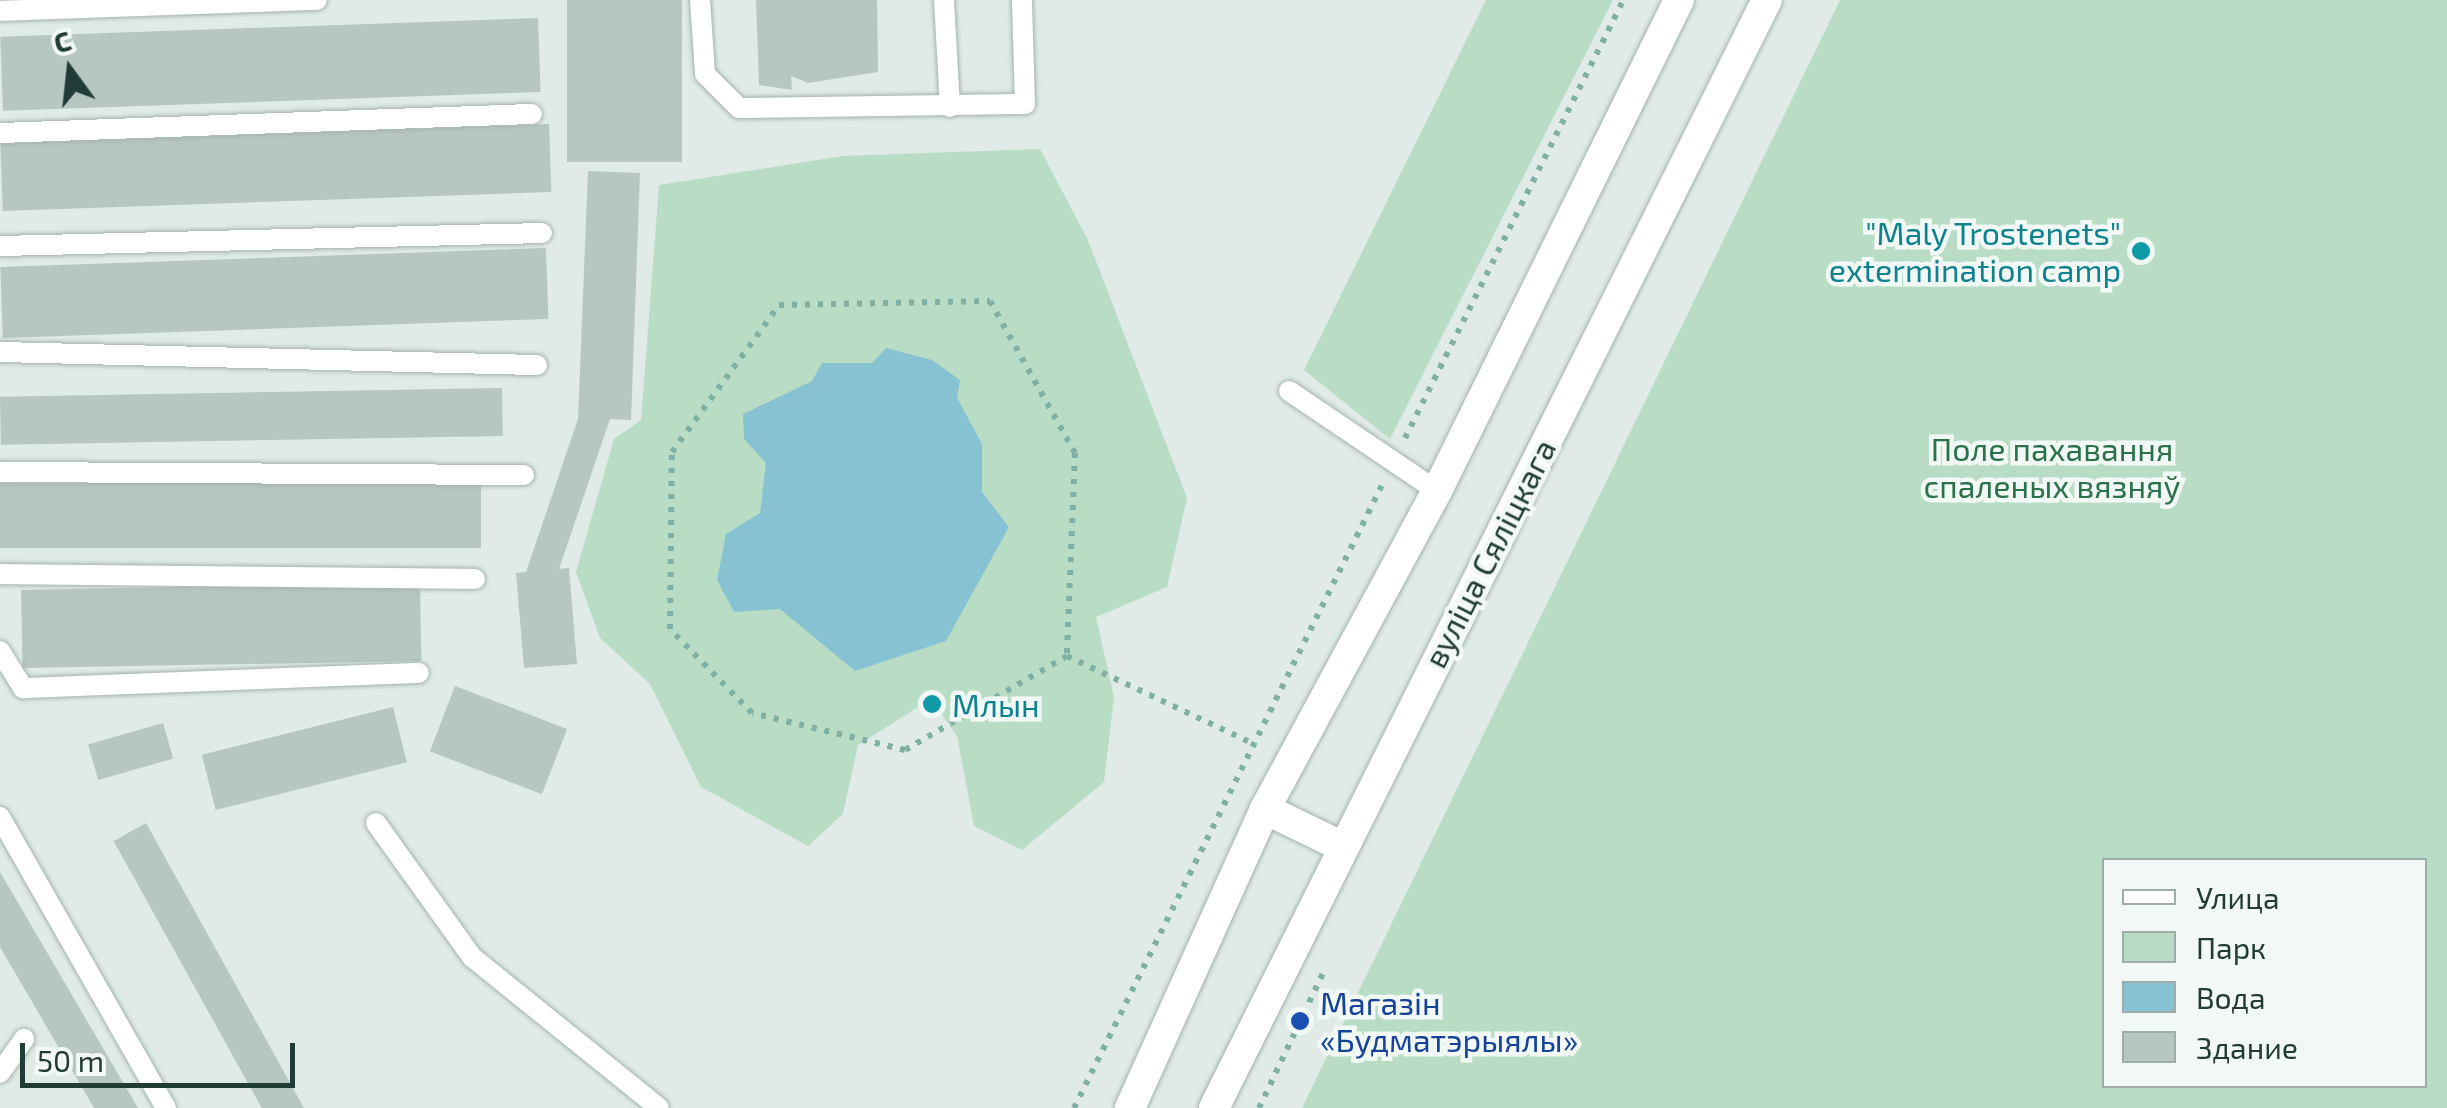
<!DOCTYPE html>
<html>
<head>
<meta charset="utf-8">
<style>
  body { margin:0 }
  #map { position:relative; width:2447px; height:1108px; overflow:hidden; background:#e0ebe7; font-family:"Exo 2",sans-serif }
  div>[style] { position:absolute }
  .green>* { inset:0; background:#b9ddc4 }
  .water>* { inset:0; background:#87c2d2 }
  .building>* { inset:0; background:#b6c6c0; transform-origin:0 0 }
  .path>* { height:6px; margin-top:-3px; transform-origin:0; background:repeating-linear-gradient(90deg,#80b0a3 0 5px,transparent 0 13px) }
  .roads { filter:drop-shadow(0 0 2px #a3b3ae) drop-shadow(0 0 2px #a3b3ae) }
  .lane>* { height:20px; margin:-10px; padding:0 10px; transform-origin:10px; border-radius:10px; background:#fff }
  .secondary>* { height:30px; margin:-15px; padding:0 15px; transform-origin:15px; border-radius:15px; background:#fff }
  .dots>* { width:28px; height:28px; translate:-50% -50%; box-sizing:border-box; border:5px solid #f1f8f5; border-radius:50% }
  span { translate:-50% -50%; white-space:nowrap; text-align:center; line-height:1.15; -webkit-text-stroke:9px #f1f8f5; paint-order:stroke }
  .culture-label { font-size:32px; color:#0d838f }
  .right { translate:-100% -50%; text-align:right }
  .left { translate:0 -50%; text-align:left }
  .park-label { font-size:32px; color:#2a734a }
  .street-label { font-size:32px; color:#213c36 }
  .transit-label { font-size:32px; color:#164399 }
  .legend { position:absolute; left:2102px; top:858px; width:325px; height:230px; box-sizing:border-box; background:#f1f8f5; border:2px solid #9eada9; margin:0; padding:12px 18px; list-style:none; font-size:30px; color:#213c36 }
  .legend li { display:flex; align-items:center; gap:20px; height:50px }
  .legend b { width:50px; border:2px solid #9eada9 }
  .north { position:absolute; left:20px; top:20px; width:100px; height:100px; -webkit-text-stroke:8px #f1f8f5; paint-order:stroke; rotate:345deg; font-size:28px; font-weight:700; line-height:40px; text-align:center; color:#213c36 }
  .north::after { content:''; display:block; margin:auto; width:35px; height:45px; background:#213c36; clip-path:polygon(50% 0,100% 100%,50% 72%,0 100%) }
  .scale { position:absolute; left:20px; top:1043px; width:275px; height:45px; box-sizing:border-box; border:5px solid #213c36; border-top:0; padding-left:12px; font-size:30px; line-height:35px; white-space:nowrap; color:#213c36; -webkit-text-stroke:8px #f1f8f5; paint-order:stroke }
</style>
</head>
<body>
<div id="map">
  <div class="green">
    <div style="clip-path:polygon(1486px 0,1613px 0,1390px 439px,1304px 370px)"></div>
    <div style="clip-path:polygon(evenodd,1840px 0,2447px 0,2447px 1108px,1302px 1108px,1840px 0,2104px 860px,2424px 860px,2424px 1086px,2104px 1086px,2104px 860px)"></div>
    <div style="clip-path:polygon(1040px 149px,1088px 240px,1187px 498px,1167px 587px,1096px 617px,1114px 697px,1104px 782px,1022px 850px,974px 826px,957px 736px,931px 699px,858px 745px,843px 814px,808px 846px,701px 787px,650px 684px,600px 638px,576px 572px,614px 439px,641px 420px,659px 185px,843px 156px)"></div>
  </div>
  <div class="water">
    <div style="clip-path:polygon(886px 348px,932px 360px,960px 380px,957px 398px,982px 444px,982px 492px,1009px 527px,946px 641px,855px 671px,780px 609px,734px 612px,717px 580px,726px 534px,760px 513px,766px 463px,744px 439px,743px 414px,812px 381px,822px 363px,872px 363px)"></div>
  </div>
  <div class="building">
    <div style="left:567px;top:0;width:115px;height:162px"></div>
    <div style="clip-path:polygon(756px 0,877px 0,878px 72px,808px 83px,791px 76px,792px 90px,759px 85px)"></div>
    <div style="left:538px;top:18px;width:74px;height:538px;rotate:88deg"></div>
    <div style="left:549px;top:124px;width:68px;height:549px;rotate:88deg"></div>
    <div style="clip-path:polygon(588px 171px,640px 173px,631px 420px,610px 419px,559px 569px,569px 568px,577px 664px,524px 668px,516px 573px,526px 572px,578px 419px)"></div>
    <div style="left:546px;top:248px;width:71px;height:546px;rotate:88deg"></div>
    <div style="left:502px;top:388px;width:48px;height:502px;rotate:89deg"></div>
    <div style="left:481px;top:483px;width:65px;height:481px;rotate:90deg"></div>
    <div style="left:420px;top:583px;width:78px;height:399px;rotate:89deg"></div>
    <div style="left:455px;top:686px;width:120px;height:70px;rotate:21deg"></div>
    <div style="left:393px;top:707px;width:57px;height:197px;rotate:76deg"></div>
    <div style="left:163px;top:723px;width:37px;height:78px;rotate:74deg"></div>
    <div style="left:146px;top:823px;width:327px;height:37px;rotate:61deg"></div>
    <div style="clip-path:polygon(0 872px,138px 1108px,94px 1108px,0 947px)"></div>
  </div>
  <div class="path">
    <div style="left:1405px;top:438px;width:489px;rotate:-63.5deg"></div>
    <div style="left:1067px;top:656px;width:187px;rotate:149.9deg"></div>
    <div style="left:905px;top:750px;width:157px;rotate:-166.4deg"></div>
    <div style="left:752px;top:713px;width:117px;rotate:-134.3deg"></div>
    <div style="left:670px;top:629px;width:177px;rotate:-89.4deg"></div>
    <div style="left:672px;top:452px;width:182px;rotate:-53.9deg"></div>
    <div style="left:779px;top:305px;width:211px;rotate:-1.1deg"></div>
    <div style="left:990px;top:301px;width:174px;rotate:60.8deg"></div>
    <div style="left:1075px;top:453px;width:203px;rotate:92.3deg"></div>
    <div style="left:1067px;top:656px;width:204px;rotate:25.2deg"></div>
    <div style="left:1074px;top:1108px;width:695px;rotate:-63.69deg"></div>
    <div style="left:1259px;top:1108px;width:156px;rotate:-64.6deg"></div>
  </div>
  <div class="roads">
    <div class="lane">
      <div style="left:700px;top:0;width:74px;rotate:86.1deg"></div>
      <div style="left:705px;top:74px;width:48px;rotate:45deg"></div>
      <div style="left:739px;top:108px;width:286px;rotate:-0.8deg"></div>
      <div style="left:1025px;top:104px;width:104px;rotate:-91.7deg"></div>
      <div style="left:944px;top:0;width:107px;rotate:86.8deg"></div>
      <div style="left:0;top:11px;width:317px;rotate:-2deg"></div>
      <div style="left:0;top:133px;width:532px;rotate:-2.05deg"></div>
      <div style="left:0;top:246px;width:542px;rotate:-1.37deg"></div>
      <div style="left:0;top:352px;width:537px;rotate:1.39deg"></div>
      <div style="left:1289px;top:391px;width:179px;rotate:34deg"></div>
      <div style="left:0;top:472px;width:524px;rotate:0.33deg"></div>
      <div style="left:0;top:574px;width:475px;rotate:0.6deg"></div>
      <div style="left:0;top:651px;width:44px;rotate:58.1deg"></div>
      <div style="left:23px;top:688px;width:396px;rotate:-2.2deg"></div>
      <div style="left:0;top:817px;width:335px;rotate:60.3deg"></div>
      <div style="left:376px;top:823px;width:165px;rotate:54.4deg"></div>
      <div style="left:472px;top:957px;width:240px;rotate:38.9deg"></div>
      <div style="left:0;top:1073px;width:42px;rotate:-54.8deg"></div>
    </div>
    <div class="secondary">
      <div style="left:1265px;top:809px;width:85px;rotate:26deg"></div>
      <div style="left:1130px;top:1108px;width:328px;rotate:-65.7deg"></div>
      <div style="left:1265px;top:809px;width:362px;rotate:-61.6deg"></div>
      <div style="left:1437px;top:491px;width:547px;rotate:-63.76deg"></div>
      <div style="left:1214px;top:1108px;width:1238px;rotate:-63.48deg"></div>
    </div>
  </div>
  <div class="dots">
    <div style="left:2141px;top:251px;background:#0f9aa8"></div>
    <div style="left:932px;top:704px;background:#0f9aa8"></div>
    <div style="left:1300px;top:1021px;background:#1a4fb4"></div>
  </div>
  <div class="culture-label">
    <span class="right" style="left:2121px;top:251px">"Maly Trostenets"<br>extermination camp</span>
    <span class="left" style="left:952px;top:704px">Млын</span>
  </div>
  <div class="park-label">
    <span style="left:2052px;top:467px">Поле пахавання<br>спаленых вязняў</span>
  </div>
  <div class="street-label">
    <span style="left:1489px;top:553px;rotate:-63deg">вуліца Сяліцкага</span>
  </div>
  <div class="transit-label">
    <span class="left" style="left:1320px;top:1021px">Магазін<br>«Будматэрыялы»</span>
  </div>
  <ul class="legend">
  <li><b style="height:12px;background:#fff"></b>Улица</li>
  <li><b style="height:28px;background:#b9ddc4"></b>Парк</li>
  <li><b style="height:28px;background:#87c2d2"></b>Вода</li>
  <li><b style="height:28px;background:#b6c6c0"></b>Здание</li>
  </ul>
  <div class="north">С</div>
  <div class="scale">50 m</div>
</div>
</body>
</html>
